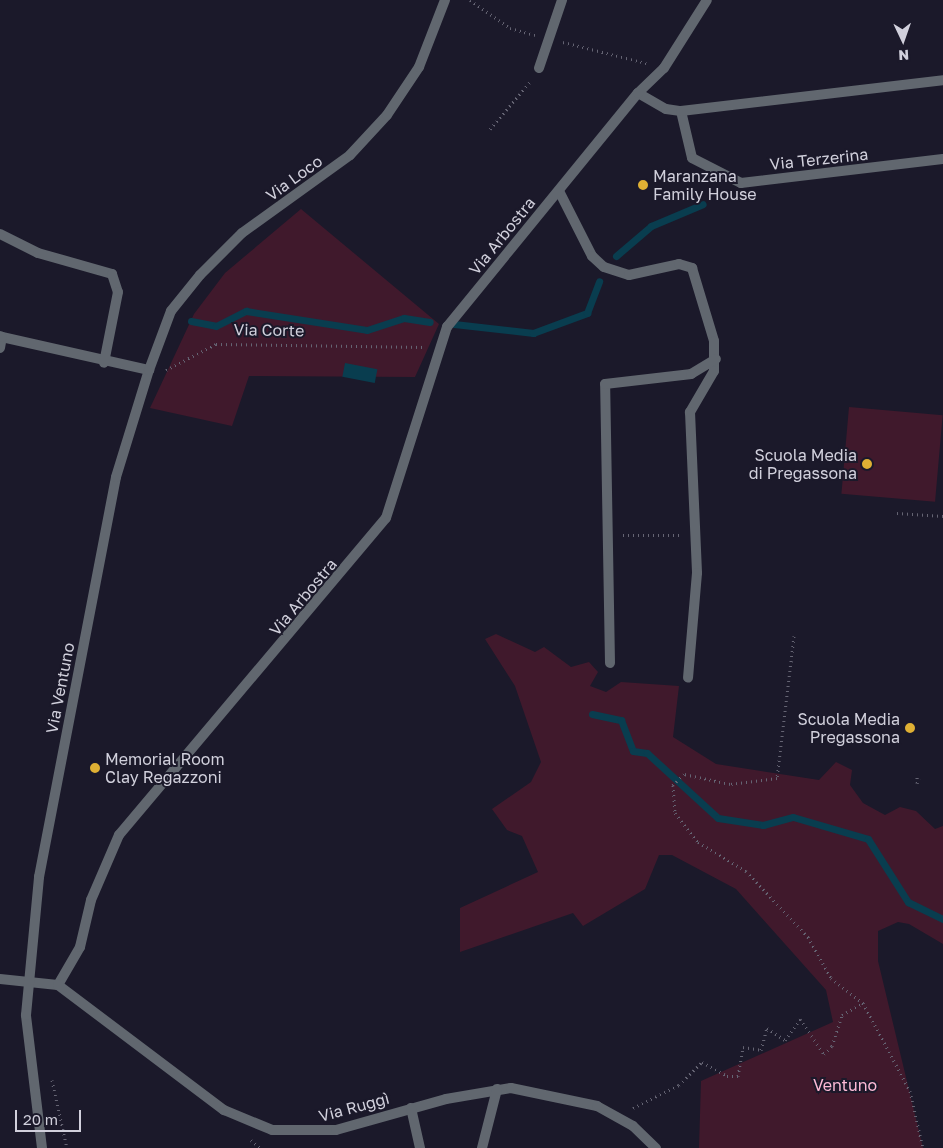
<!DOCTYPE html>
<html>
<head>
<meta charset="utf-8">
<style>
  body { margin:0 }
  #map { position:relative; width:943px; height:1148px; overflow:hidden; background:#1b192a; font-family:"Golos Text",sans-serif }
  div>[style] { position:absolute }
  .green>* { inset:0; background:#40192c; transform-origin:0 0 }
  .water>* { inset:0; background:#093d4f; transform-origin:0 0 }
  .stream>* { height:7px; margin:-3.5px; padding:0 3.5px; transform-origin:3.5px; border-radius:3.5px; background:#093d4f }
  .path>* { height:3px; margin-top:-1.5px; transform-origin:0; background:repeating-linear-gradient(90deg,#656473 0 1px,transparent 0 5px) }
  .service>* { height:10px; margin:-5px; padding:0 5px; transform-origin:5px; border-radius:5px; background:#61676f }
  .minor>* { height:10px; margin:-5px; padding:0 5px; transform-origin:5px; border-radius:5px; background:#61676f }
  .dots>* { width:14px; height:14px; translate:-50% -50%; box-sizing:border-box; border:2px solid #1b192a; border-radius:50% }
  span { translate:-50% -50%; white-space:nowrap; text-align:center; line-height:1.15; -webkit-text-stroke:4px #1b192a; paint-order:stroke }
  .street-label { font-size:16px; color:#d1d0dc }
  .poi-label { font-size:16px; color:#d1d0dc }
  .left { translate:0 -50%; text-align:left }
  .right { translate:-100% -50%; text-align:right }
  .park-label { font-size:16px; color:#fdbad6 }
  .north { position:absolute; left:878px; top:15px; width:50px; height:50px; -webkit-text-stroke:4px #1b192a; paint-order:stroke; rotate:177deg; font-size:14px; font-weight:700; line-height:20px; text-align:center; color:#d1d0dc }
  .north::after { content:''; display:block; margin:auto; width:18px; height:22px; background:#d1d0dc; clip-path:polygon(50% 0,100% 100%,50% 72%,0 100%) }
  .scale { position:absolute; left:15px; top:1110px; width:66px; height:22px; box-sizing:border-box; border:2px solid #d1d0dc; border-top:0; padding-left:6px; font-size:15px; line-height:18px; white-space:nowrap; color:#d1d0dc; -webkit-text-stroke:4px #1b192a; paint-order:stroke }
</style>
</head>
<body>
<div id="map">
  <div class="green">
    <div style="clip-path:polygon(301px 209px,439px 324px,415px 377px,249px 376px,232px 426px,150px 408px,194px 314px,225px 273px)"></div>
    <div style="left:849px;top:407px;width:94px;height:87px;rotate:5deg"></div>
    <div style="clip-path:polygon(496px 634px,535px 652px,544px 647px,571px 667px,589px 662px,598px 672px,590px 686px,606px 692px,621px 682px,679px 686px,673px 737px,716px 764px,819px 780px,836px 762px,852px 770px,850px 785px,863px 803px,885px 815px,900px 807px,916px 811px,935px 829px,943px 826px,943px 944px,909px 924px,898px 922px,878px 931px,878px 961px,923px 1148px,699px 1148px,701px 1081px,833px 1022px,826px 990px,736px 889px,672px 855px,659px 855px,645px 889px,583px 926px,573px 913px,460px 952px,460px 908px,538px 872px,522px 836px,507px 830px,492px 809px,531px 782px,541px 762px,515px 686px,485px 639px)"></div>
  </div>
  <div class="water">
    <div style="left:345px;top:363px;width:33px;height:14px;rotate:11deg"></div>
  </div>
  <div class="stream">
    <div style="left:616px;top:256px;width:46px;rotate:-40.6deg"></div>
    <div style="left:651px;top:226px;width:56px;rotate:-22.9deg"></div>
    <div style="left:191px;top:321px;width:25px;rotate:11deg"></div>
    <div style="left:216px;top:326px;width:34px;rotate:-27deg"></div>
    <div style="left:246px;top:311px;width:122px;rotate:8.9deg"></div>
    <div style="left:367px;top:330px;width:39px;rotate:-18deg"></div>
    <div style="left:404px;top:318px;width:26px;rotate:9deg"></div>
    <div style="left:454px;top:324px;width:80px;rotate:6.5deg"></div>
    <div style="left:533px;top:333px;width:58px;rotate:-20.3deg"></div>
    <div style="left:587px;top:313px;width:34px;rotate:-69deg"></div>
    <div style="left:592px;top:714px;width:30px;rotate:12deg"></div>
    <div style="left:621px;top:720px;width:33px;rotate:69deg"></div>
    <div style="left:633px;top:751px;width:14px;rotate:8deg"></div>
    <div style="left:647px;top:753px;width:96px;rotate:42.5deg"></div>
    <div style="left:718px;top:818px;width:46px;rotate:8.8deg"></div>
    <div style="left:763px;top:825px;width:31px;rotate:-15deg"></div>
    <div style="left:793px;top:817px;width:78px;rotate:16.3deg"></div>
    <div style="left:868px;top:839px;width:75px;rotate:57.6deg"></div>
    <div style="left:908px;top:902px;width:39px;rotate:26deg"></div>
  </div>
  <div class="path">
    <div style="left:470px;top:0;width:49px;rotate:35deg"></div>
    <div style="left:510px;top:28px;width:26px;rotate:16deg"></div>
    <div style="left:563px;top:42px;width:86px;rotate:14.2deg"></div>
    <div style="left:490px;top:129px;width:63px;rotate:-49.5deg"></div>
    <div style="left:166px;top:370px;width:56px;rotate:-27.5deg"></div>
    <div style="left:216px;top:344px;width:209px;rotate:0.8deg"></div>
    <div style="left:897px;top:513px;width:46px;rotate:3.7deg"></div>
    <div style="left:623px;top:535px;width:56px"></div>
    <div style="left:794px;top:636px;width:143px;rotate:96.8deg"></div>
    <div style="left:777px;top:778px;width:47px;rotate:172.7deg"></div>
    <div style="left:730px;top:784px;width:47px;rotate:-167.7deg"></div>
    <div style="left:684px;top:774px;width:16px;rotate:135deg"></div>
    <div style="left:673px;top:785px;width:28px;rotate:86deg"></div>
    <div style="left:675px;top:813px;width:37px;rotate:52deg"></div>
    <div style="left:698px;top:842px;width:56px;rotate:31.1deg"></div>
    <div style="left:746px;top:871px;width:91px;rotate:46.8deg"></div>
    <div style="left:808px;top:937px;width:47px;rotate:60.7deg"></div>
    <div style="left:831px;top:978px;width:41px;rotate:38deg"></div>
    <div style="left:863px;top:1003px;width:100px;rotate:61.9deg"></div>
    <div style="left:910px;top:1091px;width:58px;rotate:77.2deg"></div>
    <div style="left:917px;top:777px;width:6px;rotate:90deg"></div>
    <div style="left:917px;top:783px;width:5px;rotate:-68deg"></div>
    <div style="left:52px;top:1080px;width:70px;rotate:77.6deg"></div>
    <div style="left:633px;top:1108px;width:51px;rotate:-26.6deg"></div>
    <div style="left:679px;top:1085px;width:33px;rotate:-45deg"></div>
    <div style="left:702px;top:1062px;width:29px;rotate:29deg"></div>
    <div style="left:727px;top:1076px;width:11px"></div>
    <div style="left:738px;top:1076px;width:29px;rotate:-80deg"></div>
    <div style="left:743px;top:1047px;width:18px;rotate:9deg"></div>
    <div style="left:761px;top:1050px;width:23px;rotate:-75deg"></div>
    <div style="left:767px;top:1028px;width:22px;rotate:34deg"></div>
    <div style="left:785px;top:1040px;width:26px;rotate:-54deg"></div>
    <div style="left:800px;top:1019px;width:42px;rotate:55.6deg"></div>
    <div style="left:824px;top:1054px;width:11px;rotate:-45deg"></div>
    <div style="left:832px;top:1046px;width:33px;rotate:-72deg"></div>
    <div style="left:842px;top:1015px;width:24px;rotate:-30deg"></div>
    <div style="left:251px;top:1140px;width:13px;rotate:39deg"></div>
  </div>
  <div class="service">
    <div style="left:681px;top:111px;width:48px;rotate:76.8deg"></div>
    <div style="left:692px;top:158px;width:55px;rotate:27deg"></div>
    <div style="left:741px;top:183px;width:203px;rotate:-6.8deg"></div>
    <div style="left:0;top:348px;width:11px;rotate:-80deg"></div>
    <div style="left:2px;top:337px;width:151px;rotate:12.7deg"></div>
  </div>
  <div class="minor">
    <div style="left:539px;top:68px;width:72px;rotate:-71.3deg"></div>
    <div style="left:638px;top:93px;width:32px;rotate:30deg"></div>
    <div style="left:666px;top:109px;width:15px;rotate:8deg"></div>
    <div style="left:681px;top:111px;width:264px;rotate:-6.7deg"></div>
    <div style="left:559px;top:191px;width:73px;rotate:63.1deg"></div>
    <div style="left:592px;top:256px;width:16px;rotate:43deg"></div>
    <div style="left:604px;top:267px;width:26px;rotate:18deg"></div>
    <div style="left:629px;top:275px;width:51px;rotate:-12.4deg"></div>
    <div style="left:679px;top:264px;width:14px;rotate:17deg"></div>
    <div style="left:692px;top:268px;width:76px;rotate:73.2deg"></div>
    <div style="left:714px;top:341px;width:30px;rotate:90deg"></div>
    <div style="left:714px;top:371px;width:48px;rotate:120.3deg"></div>
    <div style="left:690px;top:412px;width:161px;rotate:87.5deg"></div>
    <div style="left:697px;top:573px;width:105px;rotate:94.9deg"></div>
    <div style="left:0;top:234px;width:42px;rotate:26.6deg"></div>
    <div style="left:38px;top:253px;width:77px;rotate:15.8deg"></div>
    <div style="left:112px;top:274px;width:19px;rotate:72deg"></div>
    <div style="left:118px;top:292px;width:72px;rotate:101.2deg"></div>
    <div style="left:0;top:336px;width:2px;rotate:27deg"></div>
    <div style="left:610px;top:663px;width:279px;rotate:-91deg"></div>
    <div style="left:605px;top:384px;width:87px;rotate:-6.6deg"></div>
    <div style="left:691px;top:374px;width:29px;rotate:-31deg"></div>
    <div style="left:0;top:979px;width:58px;rotate:5.9deg"></div>
    <div style="left:58px;top:985px;width:44px;rotate:-59.9deg"></div>
    <div style="left:80px;top:947px;width:48px;rotate:-76.8deg"></div>
    <div style="left:91px;top:900px;width:71px;rotate:-66.7deg"></div>
    <div style="left:119px;top:835px;width:414px;rotate:-49.9deg"></div>
    <div style="left:386px;top:518px;width:201px;rotate:-72.3deg"></div>
    <div style="left:447px;top:327px;width:302px;rotate:-50.8deg"></div>
    <div style="left:638px;top:93px;width:36px;rotate:-44deg"></div>
    <div style="left:664px;top:68px;width:80px;rotate:-57.7deg"></div>
    <div style="left:58px;top:985px;width:208px;rotate:37deg"></div>
    <div style="left:224px;top:1110px;width:52px;rotate:22.6deg"></div>
    <div style="left:272px;top:1130px;width:64px"></div>
    <div style="left:336px;top:1130px;width:114px;rotate:-15.7deg"></div>
    <div style="left:446px;top:1099px;width:66px;rotate:-9.6deg"></div>
    <div style="left:511px;top:1088px;width:88px;rotate:11.8deg"></div>
    <div style="left:597px;top:1106px;width:41px;rotate:29.1deg"></div>
    <div style="left:633px;top:1126px;width:32px;rotate:44deg"></div>
    <div style="left:411px;top:1108px;width:41px;rotate:77.3deg"></div>
    <div style="left:42px;top:1148px;width:134px;rotate:-96.9deg"></div>
    <div style="left:26px;top:1015px;width:139px;rotate:-84.6deg"></div>
    <div style="left:39px;top:877px;width:407px;rotate:-79.1deg"></div>
    <div style="left:116px;top:477px;width:112px;rotate:-72.9deg"></div>
    <div style="left:149px;top:370px;width:63px;rotate:-69.6deg"></div>
    <div style="left:171px;top:311px;width:46px;rotate:-51.1deg"></div>
    <div style="left:200px;top:275px;width:59px;rotate:-45deg"></div>
    <div style="left:242px;top:233px;width:133px;rotate:-35.8deg"></div>
    <div style="left:350px;top:155px;width:54px;rotate:-47.2deg"></div>
    <div style="left:387px;top:115px;width:58px;rotate:-56.3deg"></div>
    <div style="left:419px;top:67px;width:72px;rotate:-68.8deg"></div>
    <div style="left:482px;top:1148px;width:61px;rotate:-75.7deg"></div>
  </div>
  <div class="dots">
    <div style="left:643px;top:185px;background:#dfb034"></div>
    <div style="left:867px;top:464px;background:#dfb034"></div>
    <div style="left:910px;top:728px;background:#dfb034"></div>
    <div style="left:95px;top:768px;background:#dfb034"></div>
  </div>
  <div class="street-label">
    <span style="left:819px;top:159px;rotate:-6deg">Via Terzerina</span>
    <span style="left:294px;top:178px;rotate:-36deg">Via Loco</span>
    <span style="left:502px;top:236px;rotate:-51deg">Via Arbostra</span>
    <span style="left:269px;top:330px;rotate:1deg">Via Corte</span>
    <span style="left:303px;top:597px;rotate:-50deg">Via Arbostra</span>
    <span style="left:60px;top:688px;rotate:-79deg">Via Ventuno</span>
    <span style="left:354px;top:1107px;rotate:-15deg">Via Ruggì</span>
  </div>
  <div class="poi-label">
    <span class="left" style="left:653px;top:185px">Maranzana<br>Family House</span>
    <span class="right" style="left:857px;top:464px">Scuola Media<br>di Pregassona</span>
    <span class="right" style="left:900px;top:728px">Scuola Media<br>Pregassona</span>
    <span class="left" style="left:105px;top:768px">Memorial Room<br>Clay Regazzoni</span>
  </div>
  <div class="park-label">
    <span style="left:845px;top:1085px">Ventuno</span>
  </div>
  <div class="north">N</div>
  <div class="scale">20 m</div>
</div>
</body>
</html>
